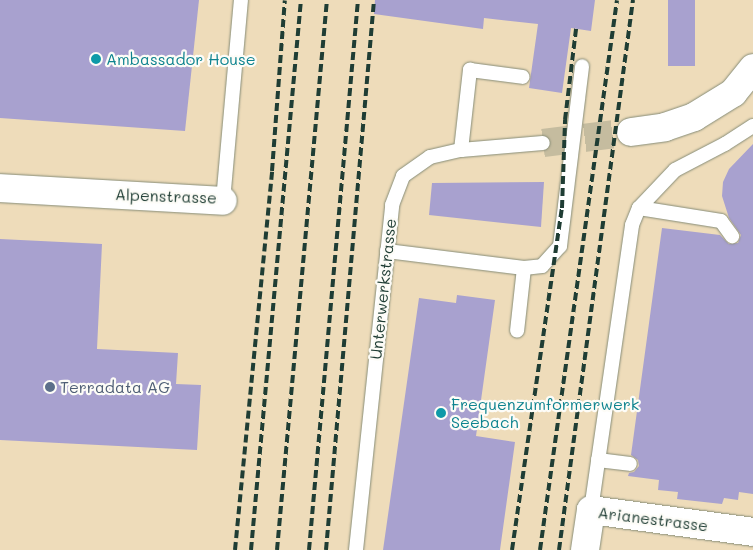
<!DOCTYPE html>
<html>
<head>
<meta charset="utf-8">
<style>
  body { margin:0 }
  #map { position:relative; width:753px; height:550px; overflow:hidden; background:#eedcba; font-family:Mali,sans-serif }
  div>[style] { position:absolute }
  .building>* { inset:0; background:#a8a1cf; transform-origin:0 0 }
  .street-tunnel>* { height:28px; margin-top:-14px; transform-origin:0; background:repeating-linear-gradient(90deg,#c5bc9f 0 28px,transparent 0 42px) }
  .roads { filter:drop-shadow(0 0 1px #868c77) drop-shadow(0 0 1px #868c77) }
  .lane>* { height:14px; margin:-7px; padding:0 7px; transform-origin:7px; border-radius:7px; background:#fff }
  .street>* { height:28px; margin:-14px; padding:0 14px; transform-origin:14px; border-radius:14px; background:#fff }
  .rail>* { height:4px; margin-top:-2px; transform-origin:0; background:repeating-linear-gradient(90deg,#1f3d34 0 8px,transparent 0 12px) }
  .dots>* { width:14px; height:14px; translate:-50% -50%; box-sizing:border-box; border:2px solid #fdfcf7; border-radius:50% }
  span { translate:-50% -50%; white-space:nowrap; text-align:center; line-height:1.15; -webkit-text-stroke:4.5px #fdfcf7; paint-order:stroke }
  .culture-label { font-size:16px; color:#0d838f }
  .left { translate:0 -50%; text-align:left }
  .street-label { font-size:16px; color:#1f3d34 }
  .service-label { font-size:16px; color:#4e5e75 }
</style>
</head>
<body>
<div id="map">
  <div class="building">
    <div style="clip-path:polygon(0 0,199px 0,185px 131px,0 118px)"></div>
    <div style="clip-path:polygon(375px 0,595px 0,591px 31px,571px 28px,562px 93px,529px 88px,538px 24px,484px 18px,483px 29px,374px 14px)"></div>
    <div style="left:668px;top:0;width:27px;height:66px"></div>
    <div style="clip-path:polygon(753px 144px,753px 494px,739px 492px,738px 500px,724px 498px,722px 504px,677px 499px,678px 492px,658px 490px,659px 480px,628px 476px,629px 473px,634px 472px,639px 466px,638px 460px,631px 455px,662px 228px,720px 235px,729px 244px,738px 243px,741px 235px,729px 218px,722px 196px,723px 182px,729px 169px)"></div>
    <div style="clip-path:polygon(544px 182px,541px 227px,429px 215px,432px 183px)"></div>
    <div style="clip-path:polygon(0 239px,102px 244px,97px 349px,178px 353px,176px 384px,201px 385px,197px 450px,0 440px)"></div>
    <div style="clip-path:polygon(457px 295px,495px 300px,476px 436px,515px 442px,500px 550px,383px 550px,419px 298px,456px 303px)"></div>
  </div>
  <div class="street-tunnel">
    <div style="left:543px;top:143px;width:89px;rotate:-7.1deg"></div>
  </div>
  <div class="roads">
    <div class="lane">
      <div style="left:461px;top:150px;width:81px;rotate:-83.6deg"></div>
      <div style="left:470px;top:70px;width:53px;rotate:7.5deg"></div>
      <div style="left:223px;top:201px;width:202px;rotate:-84.9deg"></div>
      <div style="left:639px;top:208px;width:83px;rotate:9deg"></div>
      <div style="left:721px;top:221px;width:19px;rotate:54deg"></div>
      <div style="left:387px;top:251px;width:138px;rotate:7.1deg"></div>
      <div style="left:524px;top:268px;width:63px;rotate:96.3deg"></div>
      <div style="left:524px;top:268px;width:18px;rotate:-6deg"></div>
      <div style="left:542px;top:266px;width:27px;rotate:-48deg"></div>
      <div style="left:560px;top:246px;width:181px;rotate:-83deg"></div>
      <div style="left:598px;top:460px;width:32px;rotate:7deg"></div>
      <div style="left:591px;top:510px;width:288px;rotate:-81.8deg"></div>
      <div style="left:632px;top:225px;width:18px;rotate:-68deg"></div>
      <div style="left:639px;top:208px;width:52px;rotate:-46.5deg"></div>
      <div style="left:675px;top:170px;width:56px;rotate:-27.5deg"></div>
      <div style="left:725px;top:144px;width:33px;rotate:-33deg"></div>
      <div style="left:356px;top:550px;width:347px;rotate:-84deg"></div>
      <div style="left:392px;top:205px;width:31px;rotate:-69deg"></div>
      <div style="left:403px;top:176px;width:33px;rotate:-35deg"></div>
      <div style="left:430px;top:157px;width:32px;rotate:-13deg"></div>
      <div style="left:461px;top:150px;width:82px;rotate:-4.9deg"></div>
    </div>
    <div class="street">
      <div style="left:631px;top:132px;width:34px;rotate:-8deg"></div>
      <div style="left:665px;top:127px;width:31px;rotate:-19deg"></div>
      <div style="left:694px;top:117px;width:46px;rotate:-31.6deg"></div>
      <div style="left:733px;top:93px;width:32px;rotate:-51deg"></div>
      <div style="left:0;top:188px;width:223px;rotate:3.3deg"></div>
      <div style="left:585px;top:550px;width:40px;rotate:-81.5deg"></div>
      <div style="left:591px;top:510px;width:163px;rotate:7.7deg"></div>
    </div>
  </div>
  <div class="rail">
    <div style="left:235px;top:550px;width:381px;rotate:-84.4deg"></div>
    <div style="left:272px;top:171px;width:171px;rotate:-85.7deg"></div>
    <div style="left:251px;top:550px;width:552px;rotate:-84.81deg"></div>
    <div style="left:277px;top:550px;width:552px;rotate:-84.81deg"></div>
    <div style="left:309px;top:550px;width:552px;rotate:-84.91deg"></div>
    <div style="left:326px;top:550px;width:552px;rotate:-85.01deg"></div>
    <div style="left:512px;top:550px;width:346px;rotate:-81.7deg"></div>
    <div style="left:562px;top:208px;width:88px;rotate:-88deg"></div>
    <div style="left:565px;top:120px;width:92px;rotate:-83.1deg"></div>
    <div style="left:540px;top:550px;width:555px;rotate:-82.03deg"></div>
    <div style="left:559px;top:550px;width:555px;rotate:-82.34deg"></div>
  </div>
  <div class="dots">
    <div style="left:96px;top:59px;background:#0f9aa8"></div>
    <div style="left:50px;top:387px;background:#5c6f8a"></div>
    <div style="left:441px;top:413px;background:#0f9aa8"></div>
  </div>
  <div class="culture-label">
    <span class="left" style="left:106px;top:59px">Ambassador House</span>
    <span class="left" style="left:451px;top:413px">Frequenzumformerwerk<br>Seebach</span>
  </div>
  <div class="street-label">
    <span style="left:166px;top:196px;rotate:2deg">Alpenstrasse</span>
    <span style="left:383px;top:289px;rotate:-84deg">Unterwerkstrasse</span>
    <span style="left:653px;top:519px;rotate:7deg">Arianestrasse</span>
  </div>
  <div class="service-label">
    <span class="left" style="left:60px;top:387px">Terradata AG</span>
  </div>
</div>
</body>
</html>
